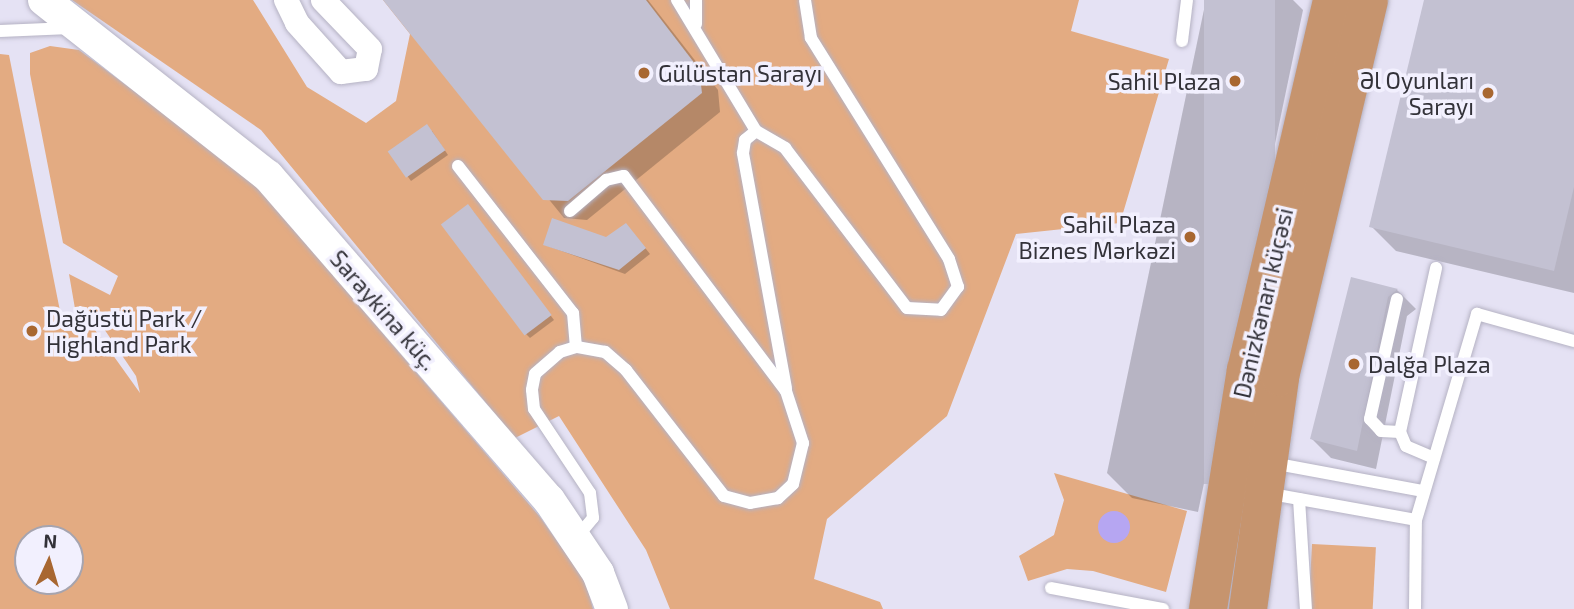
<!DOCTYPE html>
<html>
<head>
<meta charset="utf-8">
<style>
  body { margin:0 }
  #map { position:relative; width:1574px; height:609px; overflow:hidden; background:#e5e2f4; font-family:"Exo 2",sans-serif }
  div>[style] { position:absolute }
  .green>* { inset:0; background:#e3ab82; transform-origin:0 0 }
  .water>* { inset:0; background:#b6a6f2 }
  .round { border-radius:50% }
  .shadow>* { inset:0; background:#0003 }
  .building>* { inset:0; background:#c3c1d2; transform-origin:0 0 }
  .roads { filter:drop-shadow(0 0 2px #b5b2c3) drop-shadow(0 0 2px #b5b2c3) }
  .service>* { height:12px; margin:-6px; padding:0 6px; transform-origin:6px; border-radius:6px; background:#fff }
  .minor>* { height:24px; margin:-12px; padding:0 12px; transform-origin:12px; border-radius:12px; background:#fff }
  .tertiary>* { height:32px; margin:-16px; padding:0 16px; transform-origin:16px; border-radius:16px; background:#fff }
  .trunk>* { height:38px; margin:-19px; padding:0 19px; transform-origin:19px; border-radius:19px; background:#c6946e }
  .dots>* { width:19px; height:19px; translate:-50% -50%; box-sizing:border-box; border:4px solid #f2f0fe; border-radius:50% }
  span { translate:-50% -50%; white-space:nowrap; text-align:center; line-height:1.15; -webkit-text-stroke:7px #f2f0fe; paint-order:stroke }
  .poi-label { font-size:23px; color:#333239 }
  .left { translate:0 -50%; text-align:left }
  .right { translate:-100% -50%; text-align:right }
  .street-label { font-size:23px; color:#333239 }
  .north { position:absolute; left:14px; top:525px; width:70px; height:70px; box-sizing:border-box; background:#f2f0fe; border:2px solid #a6a4af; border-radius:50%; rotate:4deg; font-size:19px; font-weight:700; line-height:28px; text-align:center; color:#333239 }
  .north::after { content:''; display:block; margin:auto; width:24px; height:32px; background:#a86731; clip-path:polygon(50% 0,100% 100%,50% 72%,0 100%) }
</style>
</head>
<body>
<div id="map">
  <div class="green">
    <div style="clip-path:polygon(72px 0,253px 0,307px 87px,366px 123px,396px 101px,410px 34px,383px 0,1079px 0,1071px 31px,1169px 59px,1120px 223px,1016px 234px,947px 416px,827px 519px,814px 579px,880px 602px,883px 609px,670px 609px,646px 550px,559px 416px,515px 438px,261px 130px)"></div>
    <div style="clip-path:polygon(evenodd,50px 46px,79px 50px,248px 176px,540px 517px,586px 582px,593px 609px,0 609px,0 54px,9px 55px,64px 331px,95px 330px,140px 393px,136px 376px,100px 323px,78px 326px,69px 274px,110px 295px,118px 276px,63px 243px,30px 74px,30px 53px,50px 46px,28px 539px,70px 539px,70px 581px,28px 581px,28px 539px)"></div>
    <div style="clip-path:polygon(1054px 473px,1187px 511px,1166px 592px,1093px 571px,1067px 569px,1028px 581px,1019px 556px,1054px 535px,1064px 500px)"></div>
    <div style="left:1312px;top:544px;width:64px;height:65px;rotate:3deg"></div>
  </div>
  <div class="water">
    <div class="round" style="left:1098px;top:511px;width:32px;height:32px"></div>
  </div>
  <div class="shadow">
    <div style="clip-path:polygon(387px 0,648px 0,718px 90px,720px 112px,587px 220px,564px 218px)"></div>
    <div style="clip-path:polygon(1206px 0,1293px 0,1303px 10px,1198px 512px,1132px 498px,1107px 473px)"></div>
    <div style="clip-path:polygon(1426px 0,1574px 0,1574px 293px,1396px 251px,1371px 226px)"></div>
    <div style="clip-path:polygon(432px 131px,448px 155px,411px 181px,390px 152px)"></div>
    <div style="clip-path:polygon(473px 211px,554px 320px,530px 338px,526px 334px)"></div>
    <div style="clip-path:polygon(631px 230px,650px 254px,625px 274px,545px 245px,607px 239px)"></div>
    <div style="clip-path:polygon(1352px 279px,1397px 290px,1416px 309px,1407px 316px,1376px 469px,1331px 458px,1312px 439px)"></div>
  </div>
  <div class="building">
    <div style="clip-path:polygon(383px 0,646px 0,699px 69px,702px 93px,568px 201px,543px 200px)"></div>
    <div style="left:1204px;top:0;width:71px;height:484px"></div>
    <div style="clip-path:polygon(1424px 0,1574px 0,1574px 187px,1554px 271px,1369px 227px)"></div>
    <div style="left:427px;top:124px;width:32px;height:48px;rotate:55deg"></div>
    <div style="left:468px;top:204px;width:139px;height:34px;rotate:53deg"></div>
    <div style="clip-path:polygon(552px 218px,606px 237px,626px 223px,646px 248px,619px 270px,543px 245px)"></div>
    <div style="clip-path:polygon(1351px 277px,1398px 289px,1388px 297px,1357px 451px,1310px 439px)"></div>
  </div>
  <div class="roads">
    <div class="service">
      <div style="left:677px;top:0;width:153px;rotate:58.9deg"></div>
      <div style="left:696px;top:24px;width:24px;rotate:-90deg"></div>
      <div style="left:0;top:31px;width:70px;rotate:-2.5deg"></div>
      <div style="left:1182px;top:41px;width:41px;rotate:-83deg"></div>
      <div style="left:458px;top:166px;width:187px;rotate:52deg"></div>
      <div style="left:573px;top:313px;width:34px;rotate:85deg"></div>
      <div style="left:570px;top:211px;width:48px;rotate:-40.7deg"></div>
      <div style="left:606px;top:180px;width:18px;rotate:-13deg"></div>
      <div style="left:624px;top:176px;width:269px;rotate:53deg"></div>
      <div style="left:786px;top:391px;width:55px;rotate:71.9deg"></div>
      <div style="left:803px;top:443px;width:42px;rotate:103.7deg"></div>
      <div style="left:793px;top:484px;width:21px;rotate:137deg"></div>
      <div style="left:778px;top:498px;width:28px;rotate:170deg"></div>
      <div style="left:750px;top:503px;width:27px;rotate:-165deg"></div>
      <div style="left:724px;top:496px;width:160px;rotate:-127.9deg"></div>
      <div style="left:626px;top:370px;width:28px;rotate:-139deg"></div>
      <div style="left:605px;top:352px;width:29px;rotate:-170deg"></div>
      <div style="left:576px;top:347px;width:17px;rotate:163deg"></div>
      <div style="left:560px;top:352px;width:33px;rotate:139deg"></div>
      <div style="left:535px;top:374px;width:16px;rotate:101deg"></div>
      <div style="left:532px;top:390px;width:19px;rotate:84deg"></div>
      <div style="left:534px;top:409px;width:101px;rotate:56.3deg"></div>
      <div style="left:590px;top:493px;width:25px;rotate:83deg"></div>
      <div style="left:593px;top:518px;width:26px;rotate:130deg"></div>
      <div style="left:1397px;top:299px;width:123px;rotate:102.7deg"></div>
      <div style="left:1370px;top:419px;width:16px;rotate:47deg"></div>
      <div style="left:1381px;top:431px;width:19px;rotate:3deg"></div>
      <div style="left:786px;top:388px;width:239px;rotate:-100.4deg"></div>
      <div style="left:743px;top:153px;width:13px;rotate:-81deg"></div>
      <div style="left:745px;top:140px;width:14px;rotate:-39deg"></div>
      <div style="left:756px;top:131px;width:34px;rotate:30deg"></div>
      <div style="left:785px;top:148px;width:201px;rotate:52.7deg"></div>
      <div style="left:907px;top:308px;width:34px;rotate:3deg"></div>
      <div style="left:941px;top:310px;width:29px;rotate:-54deg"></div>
      <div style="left:958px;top:287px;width:29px;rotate:-108deg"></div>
      <div style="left:949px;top:259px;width:261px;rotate:-122deg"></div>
      <div style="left:811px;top:38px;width:38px;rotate:-99deg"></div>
      <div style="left:1434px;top:458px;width:30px;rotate:-157deg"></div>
      <div style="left:1406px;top:446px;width:15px;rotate:-113deg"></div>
      <div style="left:1400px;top:432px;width:168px;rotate:-77.6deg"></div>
      <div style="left:1272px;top:463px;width:154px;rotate:10.5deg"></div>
      <div style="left:1266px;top:493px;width:152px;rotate:10.2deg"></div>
      <div style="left:1299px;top:499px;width:110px;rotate:86.4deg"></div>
      <div style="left:1051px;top:588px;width:114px;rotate:10.6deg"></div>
      <div style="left:1415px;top:609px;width:89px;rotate:-89.4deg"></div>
      <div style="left:1416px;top:520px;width:215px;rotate:-73.5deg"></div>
      <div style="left:1477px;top:314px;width:101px;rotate:15.6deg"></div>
    </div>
    <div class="minor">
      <div style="left:286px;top:0;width:25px;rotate:64deg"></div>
      <div style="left:297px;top:23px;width:66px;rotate:48.1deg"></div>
      <div style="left:341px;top:72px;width:25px;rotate:-7deg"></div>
      <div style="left:366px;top:69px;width:20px;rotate:-79deg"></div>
      <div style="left:370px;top:49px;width:68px;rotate:-133.8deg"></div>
    </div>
    <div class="tertiary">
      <div style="left:44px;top:0;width:285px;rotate:38.2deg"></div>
      <div style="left:268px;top:176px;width:429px;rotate:49.1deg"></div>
      <div style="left:549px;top:500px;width:88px;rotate:56.1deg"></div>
      <div style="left:598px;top:573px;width:39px;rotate:69deg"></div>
    </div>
    <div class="trunk">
      <div style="left:1208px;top:609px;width:242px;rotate:-81deg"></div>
      <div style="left:1246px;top:370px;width:380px;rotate:-76.9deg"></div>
      <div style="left:1248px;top:609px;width:234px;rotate:-82.1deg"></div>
      <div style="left:1280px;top:377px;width:387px;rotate:-76.7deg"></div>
    </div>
  </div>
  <div class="dots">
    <div style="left:644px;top:73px;background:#a86731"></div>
    <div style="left:1235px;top:81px;background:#a86731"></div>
    <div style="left:1488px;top:93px;background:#a86731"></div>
    <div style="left:1190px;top:237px;background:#a86731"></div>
    <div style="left:32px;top:331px;background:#a86731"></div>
    <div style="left:1354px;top:364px;background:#a86731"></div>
  </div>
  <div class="poi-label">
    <span class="left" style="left:658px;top:73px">Gülüstan Sarayı</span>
    <span class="right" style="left:1474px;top:93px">Əl Oyunları<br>Sarayı</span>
    <span class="right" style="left:1221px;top:81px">Sahil Plaza</span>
    <span class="right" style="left:1176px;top:237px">Sahil Plaza<br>Biznes Mərkəzi</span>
    <span class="left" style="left:46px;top:331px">Dağüstü Park /<br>Highland Park</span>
    <span class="left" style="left:1368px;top:364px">Dalğa Plaza</span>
  </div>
  <div class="street-label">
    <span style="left:1263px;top:303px;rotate:-77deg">Dənizkənarı küçəsi</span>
    <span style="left:384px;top:310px;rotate:49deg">Saraykina küç.</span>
  </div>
  <div class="north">N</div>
</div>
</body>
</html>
